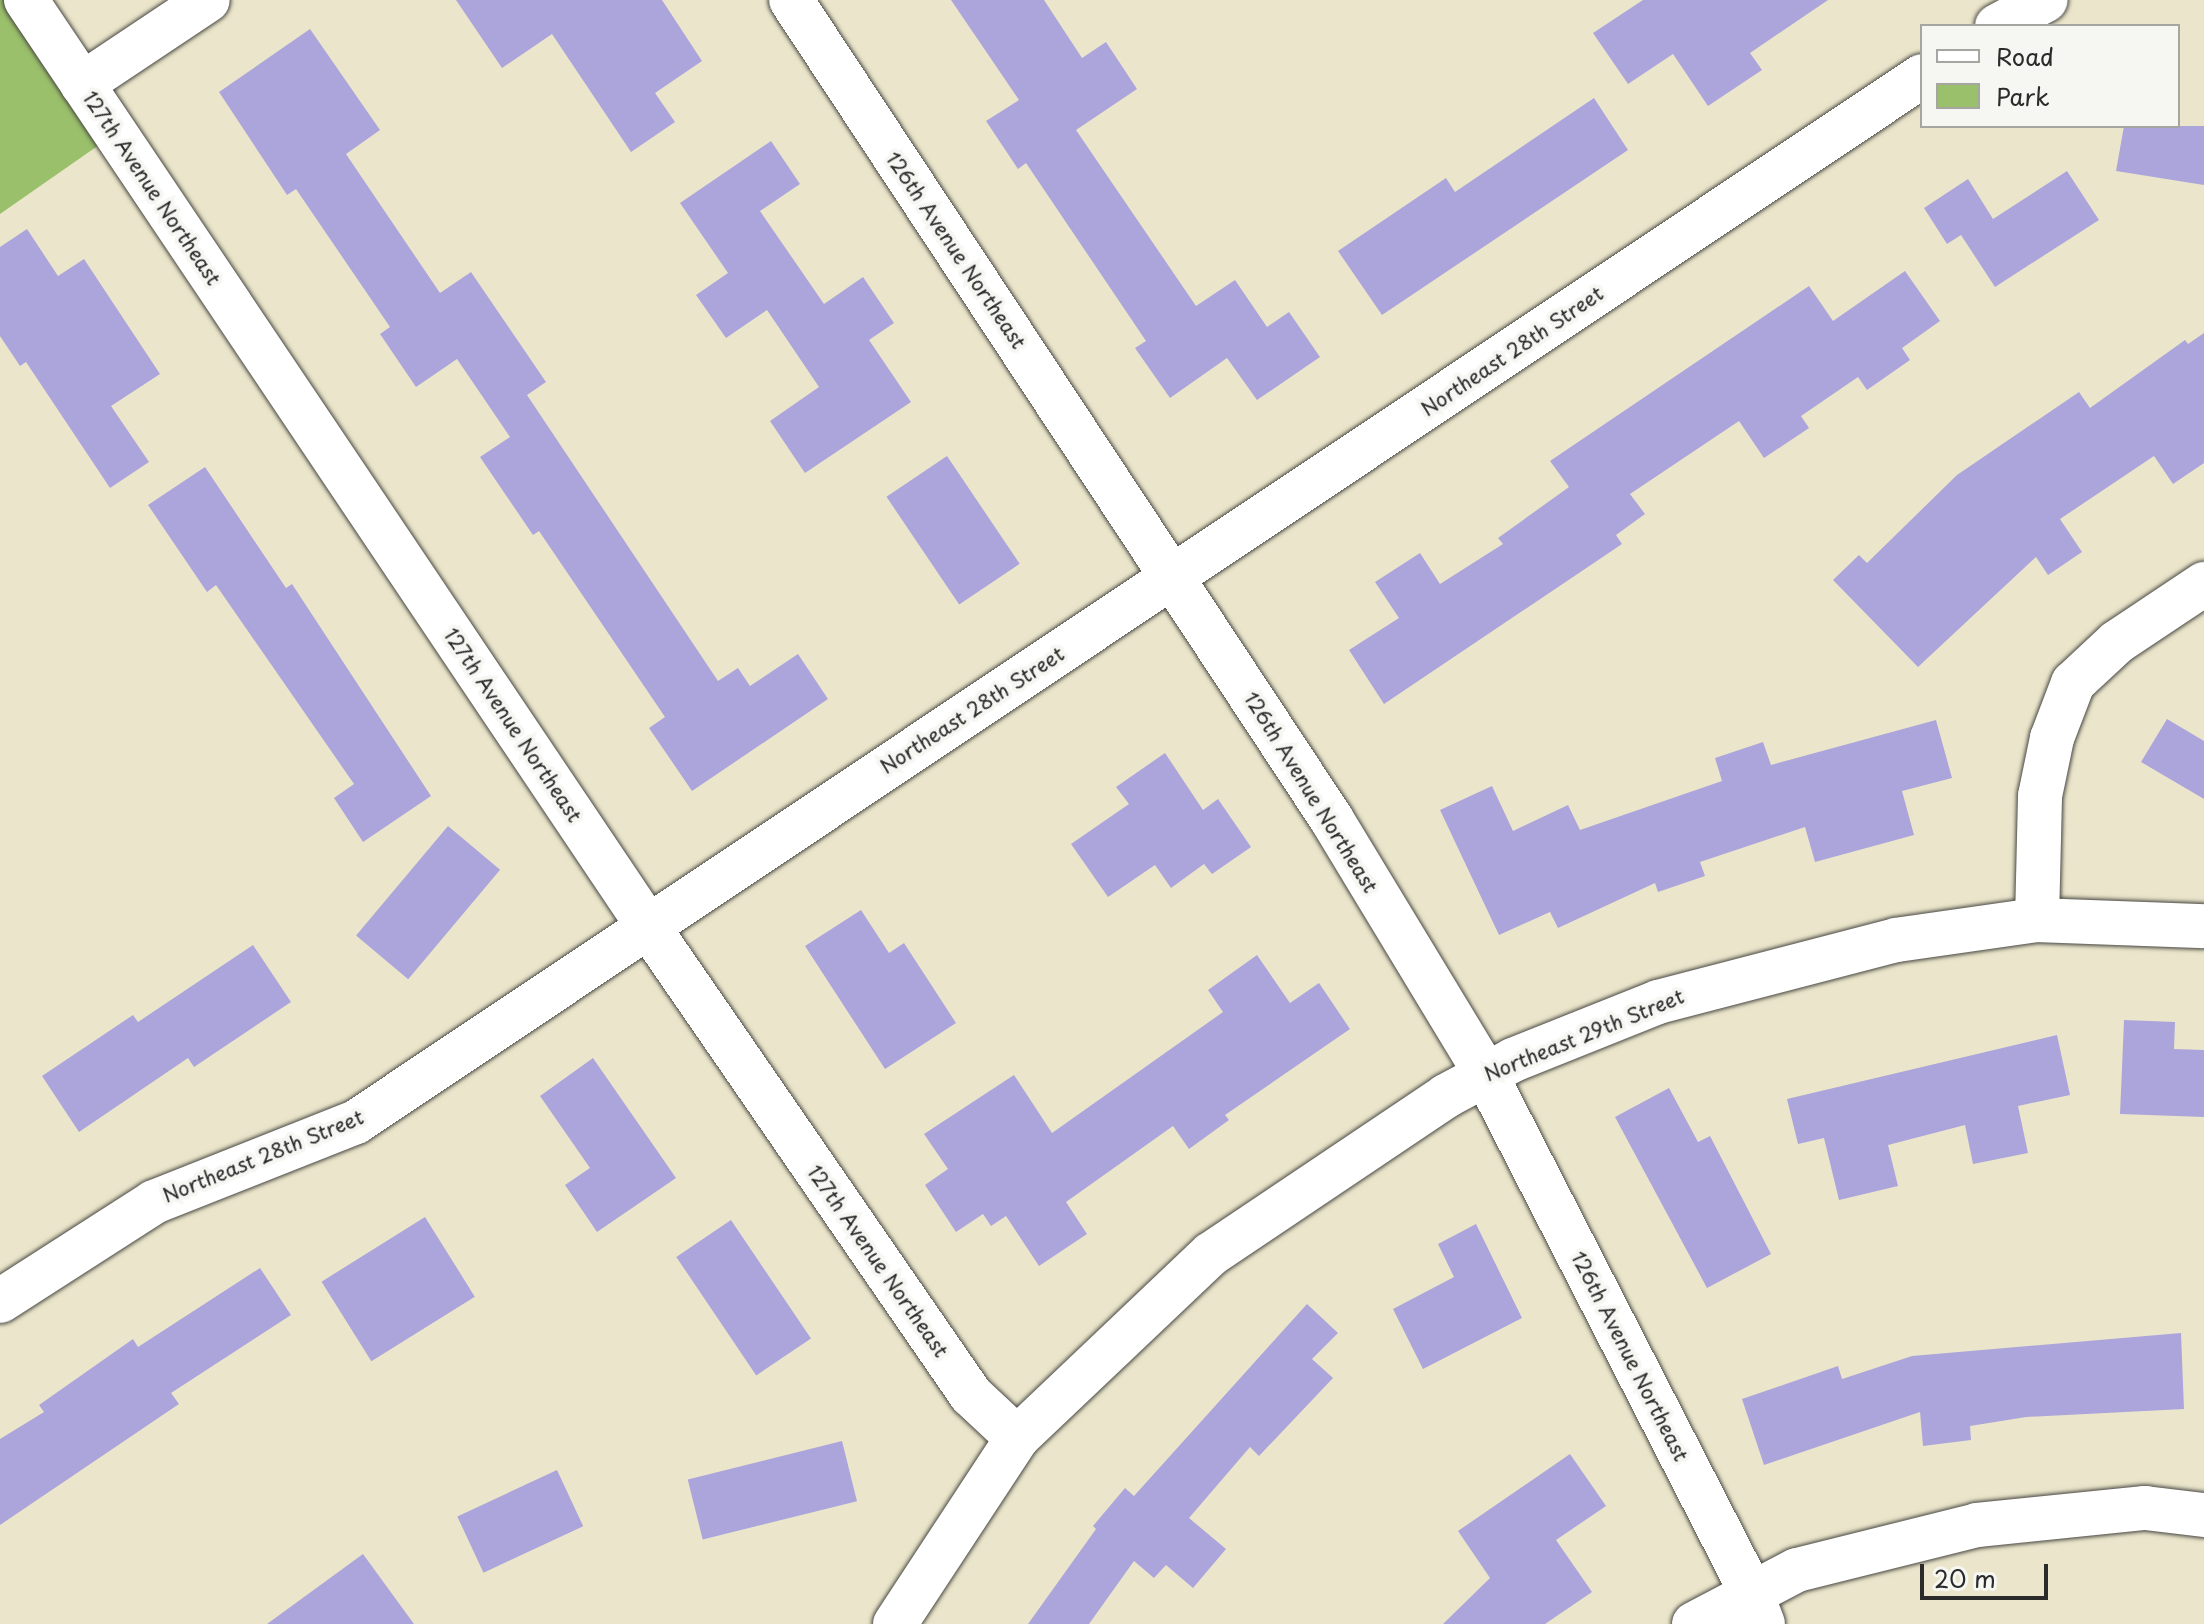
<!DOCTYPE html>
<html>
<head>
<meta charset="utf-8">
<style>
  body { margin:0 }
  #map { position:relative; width:2204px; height:1624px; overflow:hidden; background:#ebe6cb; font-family:"Playpen Sans",sans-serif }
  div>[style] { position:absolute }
  .green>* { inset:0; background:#9ac06b }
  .building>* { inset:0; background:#aca5db; transform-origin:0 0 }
  .roads { filter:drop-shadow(0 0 2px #484743) drop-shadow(0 0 2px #484743) }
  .street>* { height:44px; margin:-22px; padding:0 22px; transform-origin:22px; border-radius:22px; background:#fff }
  span { translate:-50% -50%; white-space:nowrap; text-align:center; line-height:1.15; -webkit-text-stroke:8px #f6f6f2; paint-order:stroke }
  .street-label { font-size:20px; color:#2b2b2b }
  .legend { position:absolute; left:1920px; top:24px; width:260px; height:104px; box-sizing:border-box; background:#f6f6f2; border:2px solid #a5a5a2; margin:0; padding:10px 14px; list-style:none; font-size:24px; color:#2b2b2b }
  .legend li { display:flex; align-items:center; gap:16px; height:40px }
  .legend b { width:40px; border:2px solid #a5a5a2 }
  .scale { position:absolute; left:1920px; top:1564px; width:128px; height:36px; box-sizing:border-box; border:4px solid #2b2b2b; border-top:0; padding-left:10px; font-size:24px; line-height:28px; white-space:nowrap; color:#2b2b2b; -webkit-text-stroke:6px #f6f6f2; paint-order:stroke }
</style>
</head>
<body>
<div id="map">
  <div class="green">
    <div style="clip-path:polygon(0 0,15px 0,109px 138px,0 214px)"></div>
  </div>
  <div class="building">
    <div style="clip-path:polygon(456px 0,662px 0,702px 61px,655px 93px,675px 122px,631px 152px,552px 34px,502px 68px)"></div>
    <div style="clip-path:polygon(951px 0,1044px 0,1082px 58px,1106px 42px,1137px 89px,1076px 130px,1196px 306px,1235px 280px,1267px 327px,1289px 312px,1320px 357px,1257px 400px,1227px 358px,1170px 398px,1135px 348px,1146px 341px,1026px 163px,1018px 169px,986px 121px,1019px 100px)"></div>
    <div style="clip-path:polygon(1643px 0,1828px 0,1750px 53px,1762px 70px,1708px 106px,1673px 54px,1628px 84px,1593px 33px)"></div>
    <div style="clip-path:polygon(310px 29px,380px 130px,346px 154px,440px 293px,471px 272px,546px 382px,527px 395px,718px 681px,738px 668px,750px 686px,798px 654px,828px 699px,692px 791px,649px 728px,665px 717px,539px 531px,533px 535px,480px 457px,510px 437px,457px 359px,416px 387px,380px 334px,390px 327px,296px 189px,287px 195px,219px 92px)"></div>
    <div style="clip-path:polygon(1594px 98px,1628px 150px,1382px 315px,1338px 251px,1446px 178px,1455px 192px)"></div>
    <div style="clip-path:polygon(2124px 126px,2204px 126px,2204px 185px,2116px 171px)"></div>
    <div style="clip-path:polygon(771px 141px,800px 184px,760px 211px,824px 304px,863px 277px,894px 323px,869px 340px,911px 402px,805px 473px,770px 421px,819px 387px,767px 310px,726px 338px,696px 295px,728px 273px,680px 203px)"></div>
    <div style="clip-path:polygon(2067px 171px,2099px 220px,1995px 287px,1961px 235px,1947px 244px,1924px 208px,1968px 179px,1993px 219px)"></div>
    <div style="clip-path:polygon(27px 229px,58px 276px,84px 259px,160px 374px,111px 406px,149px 462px,110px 488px,26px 362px,20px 366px,0 336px,0 247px)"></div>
    <div style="clip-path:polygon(1905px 271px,1940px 321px,1902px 348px,1910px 360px,1867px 390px,1858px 377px,1801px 416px,1809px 428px,1764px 458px,1739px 421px,1630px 494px,1645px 514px,1616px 535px,1622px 544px,1384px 704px,1349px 650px,1399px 618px,1375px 582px,1420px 553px,1440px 584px,1503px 544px,1498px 538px,1569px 487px,1550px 461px,1809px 286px,1833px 321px)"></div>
    <div style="clip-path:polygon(2204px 333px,2204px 463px,2173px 484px,2154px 456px,2060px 519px,2082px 552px,2048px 575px,2036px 557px,1918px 667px,1833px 580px,1859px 555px,1867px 563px,1957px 475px,2079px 392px,2090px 408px,2185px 340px,2188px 344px)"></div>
    <div style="left:947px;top:456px;width:130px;height:73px;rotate:56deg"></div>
    <div style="clip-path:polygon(205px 467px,286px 588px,292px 584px,431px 796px,363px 842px,334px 798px,354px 784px,216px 585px,207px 592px,148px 505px)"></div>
    <div style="clip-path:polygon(2167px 719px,2204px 741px,2204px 799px,2141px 762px)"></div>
    <div style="clip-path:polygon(1936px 720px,1952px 778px,1902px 791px,1914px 835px,1815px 862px,1805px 827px,1700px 862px,1705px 876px,1658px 892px,1655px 883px,1558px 928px,1550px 912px,1499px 935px,1440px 810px,1492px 786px,1513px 831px,1568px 805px,1580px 830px,1722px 781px,1715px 758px,1763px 742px,1771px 765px)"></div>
    <div style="clip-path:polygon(1165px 753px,1203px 810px,1218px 799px,1251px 847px,1212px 874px,1204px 864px,1171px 888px,1155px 865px,1108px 897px,1071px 844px,1129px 804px,1116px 787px)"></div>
    <div style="left:448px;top:826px;width:68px;height:143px;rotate:40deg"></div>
    <div style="clip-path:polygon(861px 910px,889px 953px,904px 943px,956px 1023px,885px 1069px,805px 946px)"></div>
    <div style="clip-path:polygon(253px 945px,291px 1002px,194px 1067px,188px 1058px,79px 1132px,42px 1076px,133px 1015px,138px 1022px)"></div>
    <div style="clip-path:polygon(1257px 955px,1290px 1003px,1319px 983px,1350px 1029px,1225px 1115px,1229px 1120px,1189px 1149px,1173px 1126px,1066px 1202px,1087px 1234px,1039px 1266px,1006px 1216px,991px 1226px,983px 1214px,956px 1232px,925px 1185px,948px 1169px,924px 1134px,1014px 1075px,1052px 1133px,1223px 1012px,1208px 990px)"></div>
    <div style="clip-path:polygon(2124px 1020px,2175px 1022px,2174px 1049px,2204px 1050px,2204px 1117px,2120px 1114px)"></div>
    <div style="clip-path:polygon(2057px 1035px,2070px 1095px,2018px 1106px,2028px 1153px,1973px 1164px,1965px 1125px,1888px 1145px,1898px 1186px,1839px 1200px,1824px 1138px,1798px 1144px,1787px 1099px)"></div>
    <div style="clip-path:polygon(593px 1058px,676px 1178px,597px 1232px,565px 1185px,590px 1168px,540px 1096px)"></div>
    <div style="clip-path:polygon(1669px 1088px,1698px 1142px,1710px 1136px,1771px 1254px,1707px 1288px,1615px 1117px)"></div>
    <div style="left:425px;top:1217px;width:94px;height:122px;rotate:58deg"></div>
    <div style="left:731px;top:1220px;width:143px;height:66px;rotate:56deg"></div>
    <div style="clip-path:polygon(1476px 1224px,1522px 1318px,1423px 1369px,1393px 1309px,1454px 1277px,1438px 1244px)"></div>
    <div style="clip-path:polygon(260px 1268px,291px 1315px,171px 1393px,179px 1404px,0 1525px,0 1439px,44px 1412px,39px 1405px,133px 1339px,138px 1347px)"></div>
    <div style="clip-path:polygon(1307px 1304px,1338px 1333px,1312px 1359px,1333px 1378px,1259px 1456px,1250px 1447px,1189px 1518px,1226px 1549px,1193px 1588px,1166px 1565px,1154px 1578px,1134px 1561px,1089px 1624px,1028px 1624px,1096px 1529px,1093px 1526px,1125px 1488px,1134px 1496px)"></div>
    <div style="clip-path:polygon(2181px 1333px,2184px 1409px,2026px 1417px,1970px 1426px,1971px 1440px,1923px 1446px,1920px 1412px,1764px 1465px,1742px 1399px,1838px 1366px,1842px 1379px,1912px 1356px)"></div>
    <div style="left:842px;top:1441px;width:62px;height:159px;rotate:76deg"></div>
    <div style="clip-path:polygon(1570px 1454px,1606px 1506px,1556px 1540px,1592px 1592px,1545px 1624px,1443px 1624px,1490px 1578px,1458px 1531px)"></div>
    <div style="left:557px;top:1470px;width:62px;height:110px;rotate:65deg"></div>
    <div style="clip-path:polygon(363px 1554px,414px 1624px,267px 1624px)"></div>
  </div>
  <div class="roads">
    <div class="street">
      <div style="left:26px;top:0;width:1114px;rotate:56.12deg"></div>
      <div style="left:647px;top:925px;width:571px;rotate:55.42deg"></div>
      <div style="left:971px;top:1395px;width:63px;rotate:43.1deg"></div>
      <div style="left:791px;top:0;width:982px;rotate:56.58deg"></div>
      <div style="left:1332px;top:820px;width:296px;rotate:58.8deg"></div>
      <div style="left:1485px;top:1073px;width:581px;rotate:62.86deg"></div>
      <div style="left:1750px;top:1590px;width:36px;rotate:69deg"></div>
      <div style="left:1997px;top:26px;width:55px;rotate:-28deg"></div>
      <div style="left:82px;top:84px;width:151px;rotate:-33.7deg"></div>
      <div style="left:2037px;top:920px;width:167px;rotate:2.1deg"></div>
      <div style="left:0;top:1301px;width:183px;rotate:-32.7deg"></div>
      <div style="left:154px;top:1202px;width:217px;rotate:-21.6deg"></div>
      <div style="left:356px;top:1122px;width:1883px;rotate:-33.74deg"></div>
      <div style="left:895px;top:1624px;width:222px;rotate:-56.7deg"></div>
      <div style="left:1017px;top:1438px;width:267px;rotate:-43.5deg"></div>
      <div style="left:1211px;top:1254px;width:283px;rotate:-33.9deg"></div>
      <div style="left:1446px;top:1096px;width:76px;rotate:-28.2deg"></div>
      <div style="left:1513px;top:1060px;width:156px;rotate:-21.8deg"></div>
      <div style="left:1658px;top:1002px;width:246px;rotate:-14.6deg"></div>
      <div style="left:1896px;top:940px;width:142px;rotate:-8.1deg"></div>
      <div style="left:2037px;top:920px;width:124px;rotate:-88.6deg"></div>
      <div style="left:2040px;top:796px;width:59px;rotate:-78.3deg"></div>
      <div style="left:2052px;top:738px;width:59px;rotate:-69.1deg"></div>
      <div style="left:2073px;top:683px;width:60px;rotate:-43deg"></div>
      <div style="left:2117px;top:642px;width:105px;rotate:-33.7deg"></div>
      <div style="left:1694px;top:1624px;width:116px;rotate:-27.7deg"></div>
      <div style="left:1797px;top:1570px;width:186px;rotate:-14deg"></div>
      <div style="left:1977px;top:1525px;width:169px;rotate:-5.8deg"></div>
      <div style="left:2145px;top:1508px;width:59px;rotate:6.8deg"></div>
    </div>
  </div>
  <div class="street-label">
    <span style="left:152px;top:188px;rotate:56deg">127th Avenue Northeast</span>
    <span style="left:956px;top:250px;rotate:56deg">126th Avenue Northeast</span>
    <span style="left:1512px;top:351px;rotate:-34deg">Northeast 28th Street</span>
    <span style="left:972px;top:710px;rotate:-33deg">Northeast 28th Street</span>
    <span style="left:513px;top:725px;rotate:56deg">127th Avenue Northeast</span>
    <span style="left:1311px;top:792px;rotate:58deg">126th Avenue Northeast</span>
    <span style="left:1584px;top:1035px;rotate:-22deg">Northeast 29th Street</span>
    <span style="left:263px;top:1156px;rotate:-22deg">Northeast 28th Street</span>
    <span style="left:878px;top:1261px;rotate:55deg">127th Avenue Northeast</span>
    <span style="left:1630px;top:1356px;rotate:63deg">126th Avenue Northeast</span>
  </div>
  <ul class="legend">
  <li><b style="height:10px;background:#fff"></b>Road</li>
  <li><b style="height:22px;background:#9ac06b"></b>Park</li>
  </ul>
  <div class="scale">20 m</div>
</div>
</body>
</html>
